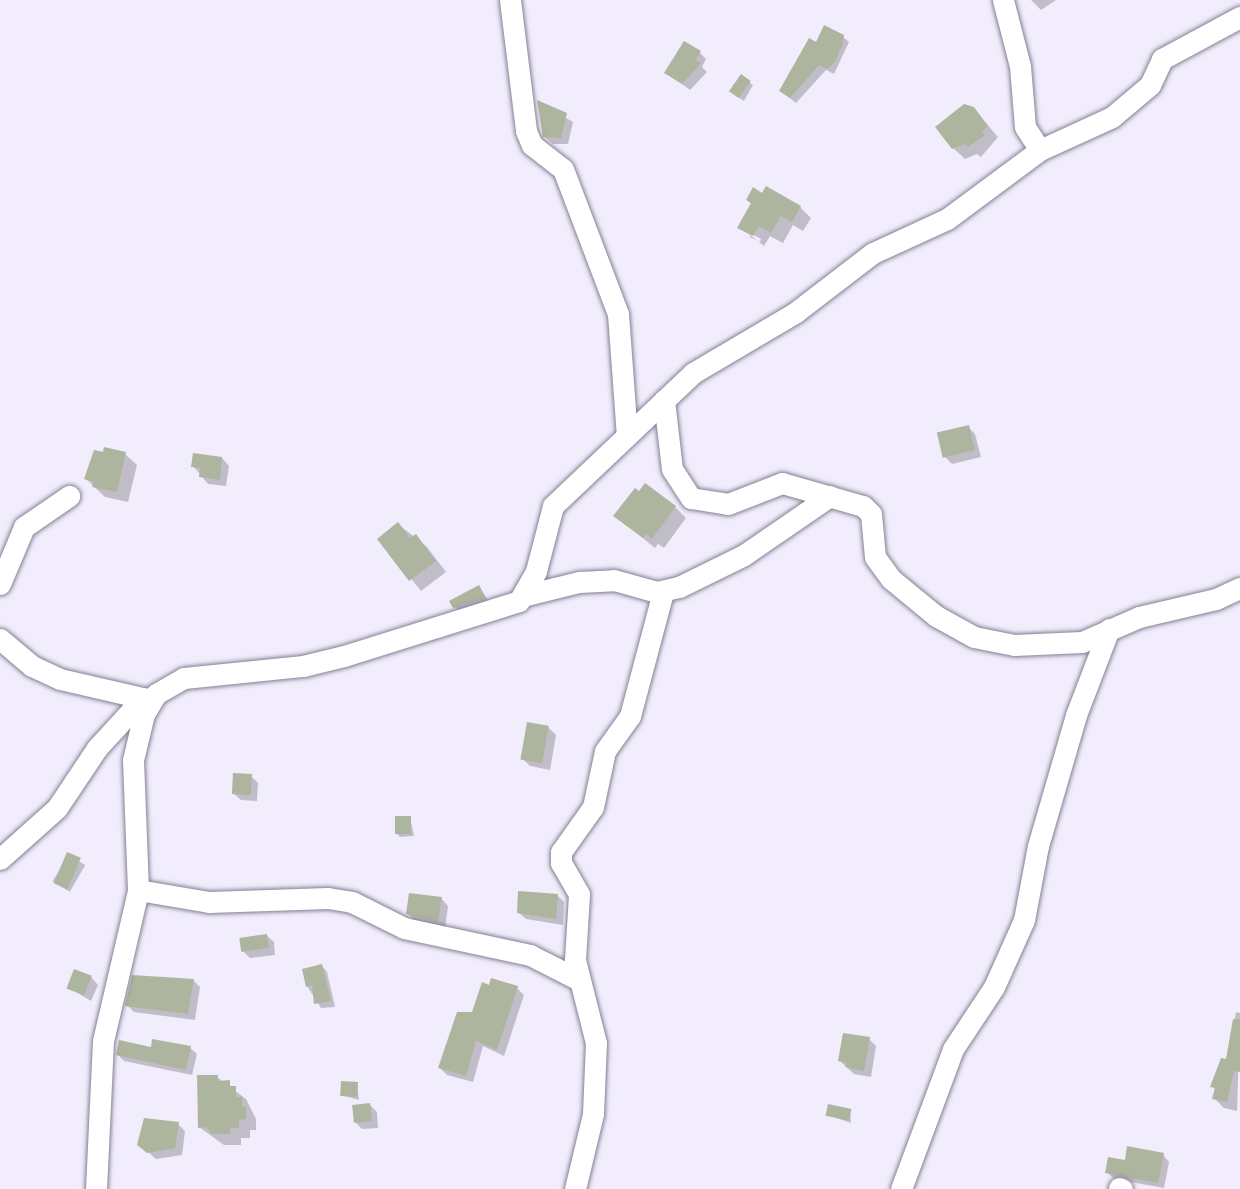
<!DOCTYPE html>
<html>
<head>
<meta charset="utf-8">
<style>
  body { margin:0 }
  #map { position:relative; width:1240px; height:1189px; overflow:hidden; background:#f1edfc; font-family:"Noto Serif",serif }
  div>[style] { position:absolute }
  .shadow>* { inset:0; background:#0003; transform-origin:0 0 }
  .building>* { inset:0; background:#adb59e; transform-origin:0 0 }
  .roads { filter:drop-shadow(0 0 2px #857f94) drop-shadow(0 0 2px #857f94) }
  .minor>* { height:21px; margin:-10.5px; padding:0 10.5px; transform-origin:10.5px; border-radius:10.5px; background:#fff }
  span { translate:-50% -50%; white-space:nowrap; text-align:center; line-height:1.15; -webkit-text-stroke:6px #f1edfc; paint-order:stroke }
</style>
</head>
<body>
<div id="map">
  <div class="shadow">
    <div style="clip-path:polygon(1031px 0,1056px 0,1041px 10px)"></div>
    <div style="clip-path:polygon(843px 37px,849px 42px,834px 74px,826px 70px,796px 103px,781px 91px,817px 44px)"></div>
    <div style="clip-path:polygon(699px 52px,706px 59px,702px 67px,707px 72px,690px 90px,667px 73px)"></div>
    <div style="clip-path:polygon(741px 77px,753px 85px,744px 101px,735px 95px)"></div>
    <div style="clip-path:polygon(539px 102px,573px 122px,568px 144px,553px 144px,545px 137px)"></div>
    <div style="clip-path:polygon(973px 108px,998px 137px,981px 157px,977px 154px,965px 159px,953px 148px)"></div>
    <div style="clip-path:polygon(evenodd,748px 200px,800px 207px,811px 218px,803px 231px,793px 225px,783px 243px,770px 236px,764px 246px,740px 227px,752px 205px,748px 200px,750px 233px,761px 239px,760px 242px,750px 237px,750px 233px)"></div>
    <div style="clip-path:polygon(968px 427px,975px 434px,981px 457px,952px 464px,945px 457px)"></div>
    <div style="clip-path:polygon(125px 454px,137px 465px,128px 502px,105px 497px,86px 479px)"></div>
    <div style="clip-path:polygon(222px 458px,229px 466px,226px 486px,208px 484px,193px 466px)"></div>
    <div style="clip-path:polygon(675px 507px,686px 518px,664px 548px,658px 544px,655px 548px,616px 516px)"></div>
    <div style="clip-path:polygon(398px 524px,427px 547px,446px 572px,421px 591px,379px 539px)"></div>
    <div style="clip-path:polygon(479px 587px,491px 605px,462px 614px,454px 607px)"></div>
    <div style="clip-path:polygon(548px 727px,556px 735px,550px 770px,530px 766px,523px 759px)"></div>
    <div style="clip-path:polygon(251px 776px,258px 783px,257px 801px,241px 800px,233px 793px)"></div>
    <div style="clip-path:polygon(410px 817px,414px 836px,400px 837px,397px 834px)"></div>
    <div style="left:68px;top:855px;width:20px;height:31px;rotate:30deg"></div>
    <div style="clip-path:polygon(557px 895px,564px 902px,563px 925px,526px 919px,518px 912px)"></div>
    <div style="clip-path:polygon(441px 898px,448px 906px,445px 928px,415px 921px,408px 914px)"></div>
    <div style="clip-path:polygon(266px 935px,274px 942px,275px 955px,250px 958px,243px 951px)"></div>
    <div style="clip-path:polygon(322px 966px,327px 972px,335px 1007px,321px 1008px,307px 986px)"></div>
    <div style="clip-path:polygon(91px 977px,98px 985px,91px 1001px,68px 987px)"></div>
    <div style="clip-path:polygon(193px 980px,200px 987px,195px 1020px,134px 1012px,127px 1005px)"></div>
    <div style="clip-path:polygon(490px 987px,517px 988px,524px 995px,504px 1056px,483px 1046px,473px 1082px,447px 1075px,440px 1068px)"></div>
    <div style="clip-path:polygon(1236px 1012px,1240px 1013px,1237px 1111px,1224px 1108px,1214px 1098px,1215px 1077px,1227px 1061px)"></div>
    <div style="clip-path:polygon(869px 1039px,876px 1046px,871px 1077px,854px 1074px,840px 1061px)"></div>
    <div style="clip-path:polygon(190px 1048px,197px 1054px,192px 1075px,124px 1061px,118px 1055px)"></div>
    <div style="clip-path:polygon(217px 1077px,246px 1099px,256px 1119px,256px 1130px,250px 1130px,250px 1138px,241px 1138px,241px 1145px,224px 1145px,199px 1127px)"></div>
    <div style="clip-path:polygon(357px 1084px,359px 1100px,341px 1095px)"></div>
    <div style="clip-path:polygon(370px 1105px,377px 1112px,378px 1128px,362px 1129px,355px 1122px)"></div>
    <div style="clip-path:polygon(850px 1110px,851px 1123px,828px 1115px)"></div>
    <div style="clip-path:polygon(178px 1124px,185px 1131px,182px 1155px,156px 1159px,147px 1151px)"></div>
    <div style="clip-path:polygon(1163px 1155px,1169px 1162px,1164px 1188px,1114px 1179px,1107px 1172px,1126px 1162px)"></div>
  </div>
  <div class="building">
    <div style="clip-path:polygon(824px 25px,844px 35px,842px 46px,834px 63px,827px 69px,819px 65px,790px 98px,779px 91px,809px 38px,816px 42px)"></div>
    <div style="clip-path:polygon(684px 41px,701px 51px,695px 60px,701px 63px,682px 84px,664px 73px)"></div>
    <div style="left:741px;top:74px;width:12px;height:21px;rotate:35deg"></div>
    <div style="clip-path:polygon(537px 100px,567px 113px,561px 138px,543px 137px)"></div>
    <div style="clip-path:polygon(964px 104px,974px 107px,988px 126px,982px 131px,985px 135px,968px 147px,965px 144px,952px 149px,935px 127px)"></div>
    <div style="clip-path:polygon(766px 186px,801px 206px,792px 222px,781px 216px,771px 233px,759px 226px,753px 236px,737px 228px,751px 203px,746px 200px,753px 187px,762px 193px)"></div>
    <div style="left:969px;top:425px;width:26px;height:33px;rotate:77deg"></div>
    <div style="clip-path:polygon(104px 447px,126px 452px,117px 492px,92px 487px,94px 482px,84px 479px,94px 450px,103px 452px)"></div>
    <div style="clip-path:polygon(193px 453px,222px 457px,220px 480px,199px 477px,200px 468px,191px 467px)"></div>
    <div style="clip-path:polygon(645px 483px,676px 506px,652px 539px,646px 534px,643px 538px,613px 516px,635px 488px,639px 491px)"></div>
    <div style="clip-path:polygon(398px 522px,410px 538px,416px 534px,436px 561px,409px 581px,377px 539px)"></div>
    <div style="clip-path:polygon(479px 585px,486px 598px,453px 608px,449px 601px)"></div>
    <div style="left:527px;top:722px;width:22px;height:38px;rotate:10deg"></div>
    <div style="left:233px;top:773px;width:19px;height:21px;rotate:3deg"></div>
    <div style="left:395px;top:816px;width:16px;height:18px"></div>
    <div style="left:67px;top:852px;width:15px;height:34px;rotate:23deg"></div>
    <div style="clip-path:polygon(518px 891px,558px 894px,556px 919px,517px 913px)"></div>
    <div style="clip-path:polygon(409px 893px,442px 897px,438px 922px,406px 914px)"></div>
    <div style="left:267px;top:934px;width:14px;height:28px;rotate:82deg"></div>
    <div style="clip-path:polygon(322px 964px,331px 1001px,314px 1004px,312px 985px,306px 987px,302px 969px)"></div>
    <div style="left:74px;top:969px;width:19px;height:21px;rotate:21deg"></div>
    <div style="clip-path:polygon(132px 975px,194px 979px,188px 1014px,125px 1006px)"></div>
    <div style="clip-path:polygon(491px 978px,518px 986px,497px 1050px,476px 1041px,466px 1076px,438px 1068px,457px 1012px,472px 1012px,482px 982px,489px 985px)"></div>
    <div style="clip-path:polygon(1233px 1019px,1240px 1019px,1240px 1072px,1234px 1071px,1227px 1102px,1212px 1099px,1215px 1088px,1210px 1087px,1221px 1058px,1226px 1059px)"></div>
    <div style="clip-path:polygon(843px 1033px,870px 1037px,864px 1071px,845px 1067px,846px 1063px,838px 1061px)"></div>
    <div style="clip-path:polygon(152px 1039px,191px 1046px,186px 1070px,116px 1055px,119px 1040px,151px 1047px)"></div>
    <div style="clip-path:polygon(197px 1075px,218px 1075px,218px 1081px,230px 1080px,230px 1086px,236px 1086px,236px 1097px,242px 1097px,242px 1107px,246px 1106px,246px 1119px,239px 1120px,239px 1128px,230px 1128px,230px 1134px,212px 1134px,206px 1127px,198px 1128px)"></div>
    <div style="left:341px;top:1081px;width:17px;height:15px;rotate:3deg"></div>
    <div style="left:370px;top:1103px;width:18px;height:18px;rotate:84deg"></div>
    <div style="left:828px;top:1104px;width:24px;height:12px;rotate:12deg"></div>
    <div style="clip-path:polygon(144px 1118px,179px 1122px,175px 1148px,147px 1153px,137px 1145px)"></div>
    <div style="clip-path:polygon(1127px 1146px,1164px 1153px,1158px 1183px,1105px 1173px,1108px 1157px,1125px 1160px)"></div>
  </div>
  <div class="roads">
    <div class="minor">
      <div style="left:510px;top:0;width:132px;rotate:83deg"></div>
      <div style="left:526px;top:131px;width:15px;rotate:67deg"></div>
      <div style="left:532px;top:145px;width:39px;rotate:38deg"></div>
      <div style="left:563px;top:169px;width:155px;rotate:69.2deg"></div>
      <div style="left:618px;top:314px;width:122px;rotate:85.8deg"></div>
      <div style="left:1003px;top:0;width:68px;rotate:75.6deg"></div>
      <div style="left:1020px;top:66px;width:61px;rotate:85.3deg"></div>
      <div style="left:1025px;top:127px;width:27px;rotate:57deg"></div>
      <div style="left:664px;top:400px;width:69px;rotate:83.4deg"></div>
      <div style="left:672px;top:469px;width:35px;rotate:57deg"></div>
      <div style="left:691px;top:498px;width:37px;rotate:9deg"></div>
      <div style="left:728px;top:504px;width:58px;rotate:-21.3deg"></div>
      <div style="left:782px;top:483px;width:84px;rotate:15.9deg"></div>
      <div style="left:863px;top:506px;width:11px;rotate:45deg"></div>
      <div style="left:871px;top:514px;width:43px;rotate:84.7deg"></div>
      <div style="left:875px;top:557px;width:27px;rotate:54deg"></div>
      <div style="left:891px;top:579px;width:58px;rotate:39.4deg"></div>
      <div style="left:936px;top:616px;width:43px;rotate:28.9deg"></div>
      <div style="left:974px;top:637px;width:41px;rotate:11.3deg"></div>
      <div style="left:1014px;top:645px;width:68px;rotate:-2.5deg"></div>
      <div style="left:1082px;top:642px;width:62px;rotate:-23.7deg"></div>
      <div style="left:1139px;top:617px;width:79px;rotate:-13.2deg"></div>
      <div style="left:1216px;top:599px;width:26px;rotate:-25deg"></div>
      <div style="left:0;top:584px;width:62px;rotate:-67.2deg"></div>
      <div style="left:24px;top:527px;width:55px;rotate:-34.6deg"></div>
      <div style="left:526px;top:595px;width:55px;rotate:-13.8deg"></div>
      <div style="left:579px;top:582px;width:35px;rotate:-3deg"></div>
      <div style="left:614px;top:580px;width:45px;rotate:15.6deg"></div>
      <div style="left:657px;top:592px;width:23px;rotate:-13deg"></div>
      <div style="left:679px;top:587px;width:72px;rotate:-26.2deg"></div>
      <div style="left:744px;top:555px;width:104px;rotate:-34.5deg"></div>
      <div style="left:0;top:639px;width:42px;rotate:40.2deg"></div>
      <div style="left:32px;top:666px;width:31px;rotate:25deg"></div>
      <div style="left:60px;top:679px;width:93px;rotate:13deg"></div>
      <div style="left:0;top:859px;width:76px;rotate:-41.8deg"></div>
      <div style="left:57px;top:808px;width:72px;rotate:-56.3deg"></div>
      <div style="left:97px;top:748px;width:68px;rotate:-47.4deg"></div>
      <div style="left:138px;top:890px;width:72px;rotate:9.6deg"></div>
      <div style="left:209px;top:902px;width:119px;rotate:-1.9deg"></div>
      <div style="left:328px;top:898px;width:24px;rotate:9deg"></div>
      <div style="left:352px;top:902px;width:58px;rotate:26.6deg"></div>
      <div style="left:404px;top:928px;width:129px;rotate:12.1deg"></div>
      <div style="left:530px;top:955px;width:55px;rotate:27deg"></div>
      <div style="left:1119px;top:1188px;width:3px;rotate:18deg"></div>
      <div style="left:96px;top:1189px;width:148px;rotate:-87.3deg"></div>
      <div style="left:103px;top:1041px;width:155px;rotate:-76.9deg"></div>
      <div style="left:138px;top:890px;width:130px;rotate:-92.2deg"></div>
      <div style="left:133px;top:760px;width:47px;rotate:-76.6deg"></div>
      <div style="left:144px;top:714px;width:23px;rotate:-59deg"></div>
      <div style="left:156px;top:694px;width:32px;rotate:-30deg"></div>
      <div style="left:184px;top:678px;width:120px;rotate:-5.8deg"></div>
      <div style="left:303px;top:666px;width:42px;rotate:-13.7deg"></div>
      <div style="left:344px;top:656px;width:183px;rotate:-17.4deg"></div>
      <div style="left:519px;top:601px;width:34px;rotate:-60deg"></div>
      <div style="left:536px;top:571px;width:67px;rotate:-75.3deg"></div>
      <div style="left:553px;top:506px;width:193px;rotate:-43.5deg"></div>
      <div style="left:693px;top:373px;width:120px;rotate:-30.6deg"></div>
      <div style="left:796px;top:312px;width:97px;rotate:-37.5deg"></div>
      <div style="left:873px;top:253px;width:81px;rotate:-24.7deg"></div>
      <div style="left:947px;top:219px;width:116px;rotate:-36.6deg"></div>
      <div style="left:1040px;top:150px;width:79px;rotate:-24.6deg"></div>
      <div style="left:1112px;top:117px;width:50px;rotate:-40.1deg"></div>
      <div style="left:1150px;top:85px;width:29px;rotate:-65deg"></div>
      <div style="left:1162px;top:59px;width:89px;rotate:-28.3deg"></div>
      <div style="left:575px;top:1189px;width:77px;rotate:-76.5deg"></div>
      <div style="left:593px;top:1114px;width:71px;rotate:-87.6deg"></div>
      <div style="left:596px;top:1043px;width:86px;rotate:-104.2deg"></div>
      <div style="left:575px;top:960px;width:66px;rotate:-86.5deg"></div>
      <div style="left:579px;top:894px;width:36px;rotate:-120deg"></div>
      <div style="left:561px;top:863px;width:11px;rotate:-90deg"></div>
      <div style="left:561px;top:852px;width:55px;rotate:-54.6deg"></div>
      <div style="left:593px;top:807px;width:57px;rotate:-77.9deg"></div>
      <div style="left:605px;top:751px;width:43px;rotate:-54.5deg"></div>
      <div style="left:630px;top:716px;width:128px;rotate:-75.1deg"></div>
      <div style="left:901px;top:1189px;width:149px;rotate:-69.6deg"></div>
      <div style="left:953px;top:1049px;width:74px;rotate:-56.5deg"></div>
      <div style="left:994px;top:987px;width:73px;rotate:-65.9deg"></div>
      <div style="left:1024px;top:920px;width:75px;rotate:-79.3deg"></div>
      <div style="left:1038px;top:846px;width:136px;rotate:-73.8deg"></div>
      <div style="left:1076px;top:715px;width:92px;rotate:-69deg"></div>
    </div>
  </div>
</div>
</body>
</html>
